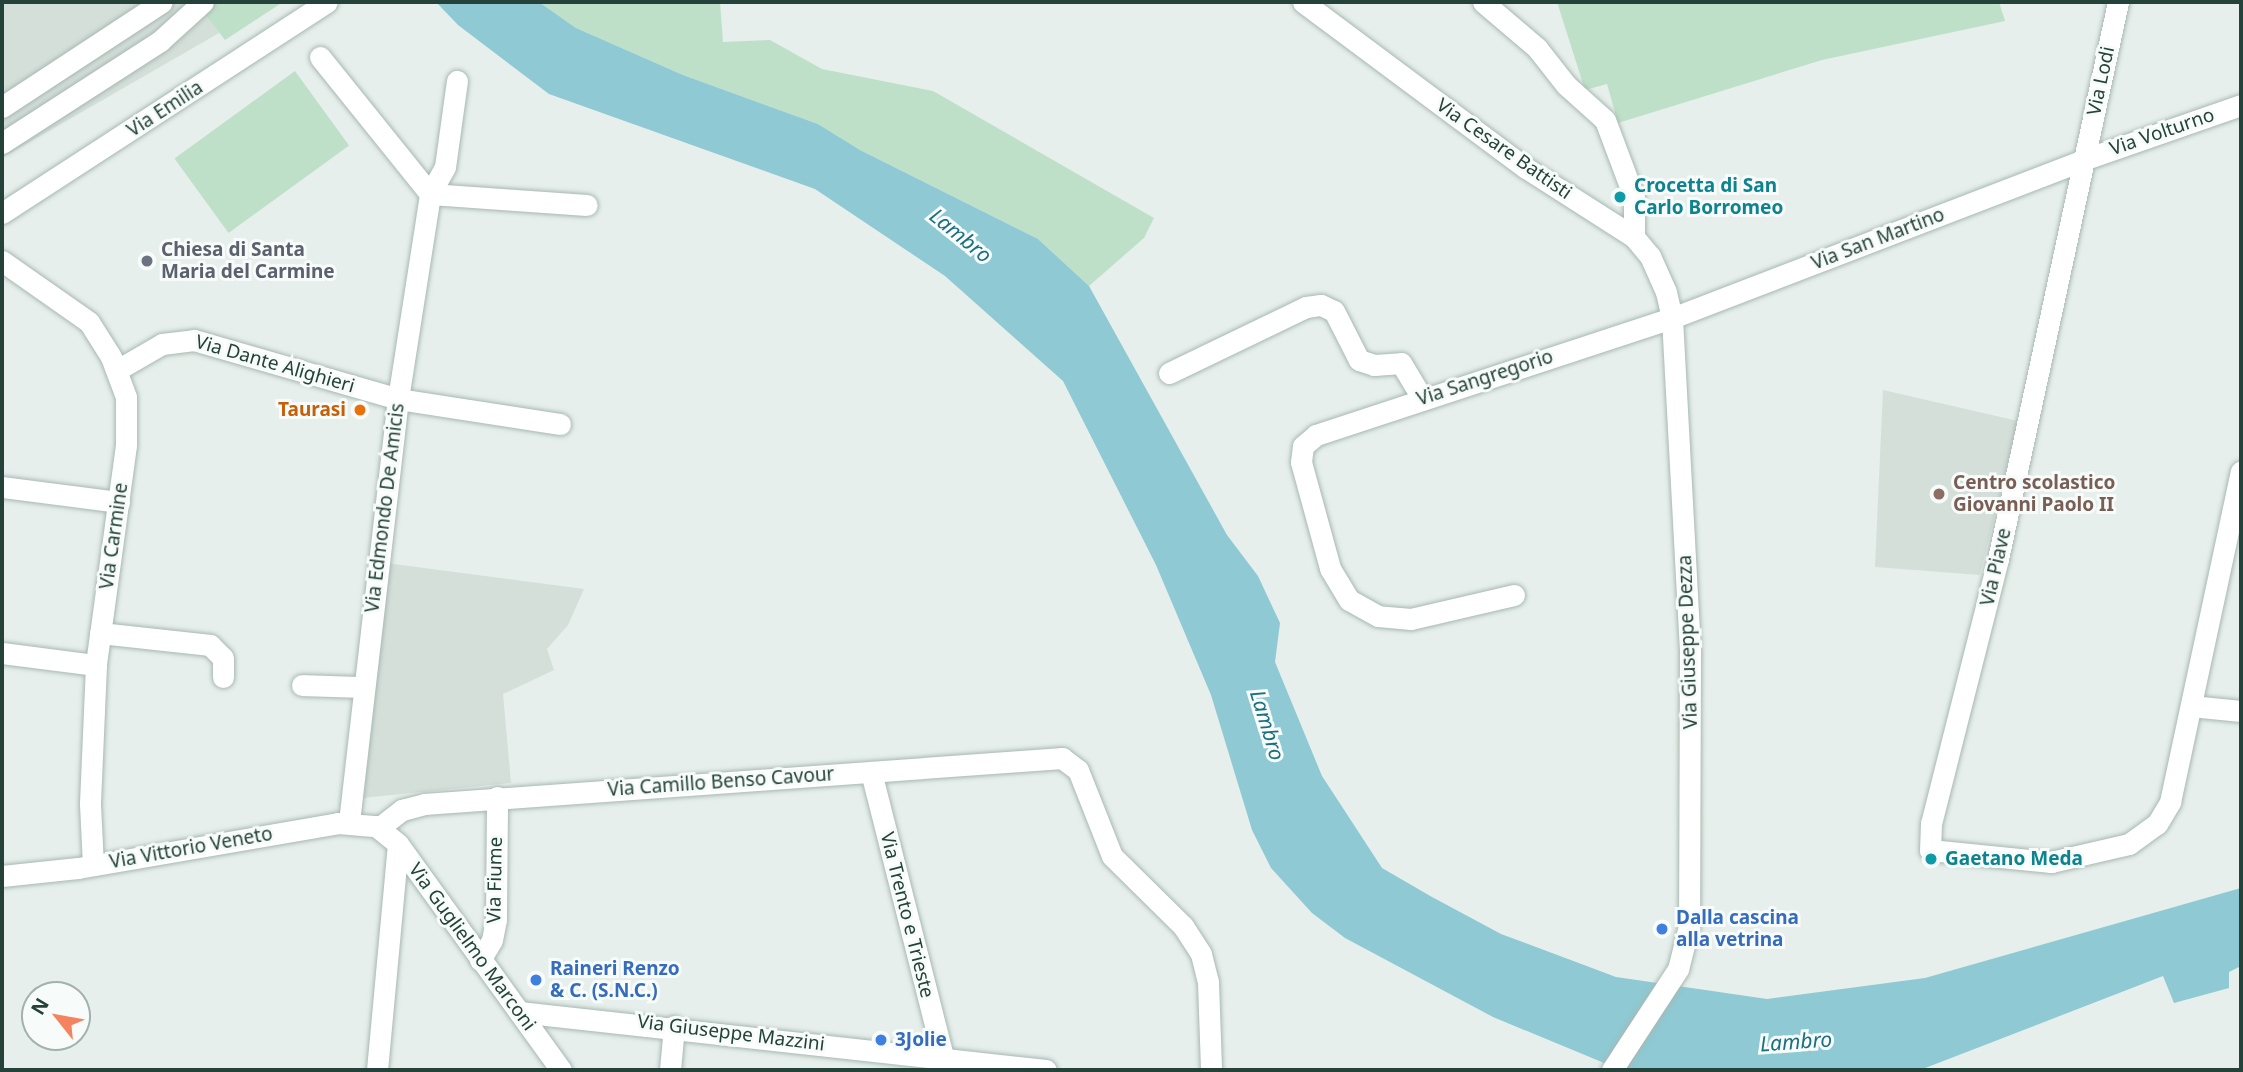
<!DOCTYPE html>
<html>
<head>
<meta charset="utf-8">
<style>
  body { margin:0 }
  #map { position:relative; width:2243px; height:1072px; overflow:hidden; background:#e6efeb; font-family:"Noto Sans",sans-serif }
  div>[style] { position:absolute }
  .built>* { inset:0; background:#d4dfda }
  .green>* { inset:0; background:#bfe0c8; transform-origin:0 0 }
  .water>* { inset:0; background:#8ec9d4 }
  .roads { filter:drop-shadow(0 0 2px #a8b8b2) drop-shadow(0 0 2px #a8b8b2) }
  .street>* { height:21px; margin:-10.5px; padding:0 10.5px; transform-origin:10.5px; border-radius:10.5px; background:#fff }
  .secondary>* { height:21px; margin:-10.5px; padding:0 10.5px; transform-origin:10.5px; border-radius:10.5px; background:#fff }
  .dots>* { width:19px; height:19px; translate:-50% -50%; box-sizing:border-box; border:4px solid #f7fbf9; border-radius:50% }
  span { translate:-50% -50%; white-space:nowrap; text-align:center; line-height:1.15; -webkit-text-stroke:6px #f7fbf9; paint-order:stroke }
  .street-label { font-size:19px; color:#24423a }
  .culture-label { font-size:19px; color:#0d838f; font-weight:700 }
  .left { translate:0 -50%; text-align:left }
  .worship-label { font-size:19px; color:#5b616d; font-weight:700 }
  .food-label { font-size:19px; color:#c56008; font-weight:700 }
  .right { translate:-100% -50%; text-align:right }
  .education-label { font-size:19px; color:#785e54; font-weight:700 }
  .shop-label { font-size:19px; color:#366cbe; font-weight:700 }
  .water-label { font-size:21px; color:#1c6f80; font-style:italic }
  .frame { position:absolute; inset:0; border:4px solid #24423a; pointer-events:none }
  .north { position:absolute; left:21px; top:981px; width:70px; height:70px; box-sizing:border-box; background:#f7fbf9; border:2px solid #a3b1ad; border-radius:50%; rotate:301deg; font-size:19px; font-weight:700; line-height:28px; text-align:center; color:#24423a }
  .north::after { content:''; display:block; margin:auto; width:24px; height:32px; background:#f4845f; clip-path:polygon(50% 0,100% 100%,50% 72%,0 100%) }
</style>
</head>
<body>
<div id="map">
  <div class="built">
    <div style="clip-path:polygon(2px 2px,273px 2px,2px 158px)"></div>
    <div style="clip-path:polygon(1883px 390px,2018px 421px,1980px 575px,1875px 567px)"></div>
    <div style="clip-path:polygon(386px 563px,584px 589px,568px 625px,547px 649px,554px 670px,503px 694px,511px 783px,362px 798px)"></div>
  </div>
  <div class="green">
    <div style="clip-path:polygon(215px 2px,283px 2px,225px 40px,205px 14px)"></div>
    <div style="clip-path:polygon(539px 2px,720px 2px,723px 42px,770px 40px,822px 69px,933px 91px,1154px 218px,1144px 238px,1089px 286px,1038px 239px,860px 150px,818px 124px,683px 75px,576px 28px)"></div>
    <div style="clip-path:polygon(1557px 2px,1999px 2px,2005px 21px,1822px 60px,1618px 123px,1607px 84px,1585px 90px)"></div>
    <div style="left:295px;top:71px;width:92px;height:149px;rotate:54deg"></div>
  </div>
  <div class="water">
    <div style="clip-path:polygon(436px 2px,539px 2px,576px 28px,683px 75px,818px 124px,860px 150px,1038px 239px,1089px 286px,1227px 535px,1258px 576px,1280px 623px,1275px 662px,1322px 776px,1382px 868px,1432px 897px,1501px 934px,1616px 977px,1767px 999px,1925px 978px,2241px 888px,2241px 966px,2229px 972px,2229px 988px,2174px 1003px,2163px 976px,1920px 1070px,1621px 1070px,1493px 1017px,1345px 938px,1312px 913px,1271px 868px,1252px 830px,1211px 695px,1156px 565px,1063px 381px,945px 276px,815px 189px,549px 94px,458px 25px)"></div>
  </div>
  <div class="roads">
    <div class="street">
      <div style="left:1303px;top:2px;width:278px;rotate:36.7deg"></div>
      <div style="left:1526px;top:168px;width:128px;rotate:32.6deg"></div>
      <div style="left:1634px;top:237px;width:25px;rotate:50deg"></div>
      <div style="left:1650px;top:256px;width:39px;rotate:66deg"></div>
      <div style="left:1666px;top:292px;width:27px;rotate:77deg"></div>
      <div style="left:1672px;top:318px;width:333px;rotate:86.9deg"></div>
      <div style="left:1690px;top:651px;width:275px;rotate:90.2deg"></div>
      <div style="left:1689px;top:926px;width:44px;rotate:104.3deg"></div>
      <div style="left:1678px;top:969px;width:121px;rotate:123.2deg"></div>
      <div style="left:1483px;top:2px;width:71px;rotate:40.4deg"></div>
      <div style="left:1537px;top:48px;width:47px;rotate:51.9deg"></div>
      <div style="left:1566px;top:85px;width:52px;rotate:41.9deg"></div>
      <div style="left:1605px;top:120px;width:82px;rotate:69.4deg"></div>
      <div style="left:1634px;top:197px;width:40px;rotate:90deg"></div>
      <div style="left:2118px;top:2px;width:570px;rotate:102.16deg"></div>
      <div style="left:1998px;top:559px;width:272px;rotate:104.2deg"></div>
      <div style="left:1931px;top:823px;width:27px;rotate:92deg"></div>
      <div style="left:1930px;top:850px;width:122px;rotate:5.7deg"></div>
      <div style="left:2051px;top:862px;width:80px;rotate:-13deg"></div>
      <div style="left:2129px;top:844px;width:34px;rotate:-36deg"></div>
      <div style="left:2157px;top:824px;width:26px;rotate:-59deg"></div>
      <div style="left:2170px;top:802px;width:338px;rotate:-77.9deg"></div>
      <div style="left:320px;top:57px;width:176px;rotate:51.2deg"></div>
      <div style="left:2px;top:107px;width:191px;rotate:-33.3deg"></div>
      <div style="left:2px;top:143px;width:188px;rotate:-32.8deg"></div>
      <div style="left:160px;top:41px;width:58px;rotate:-42.2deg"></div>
      <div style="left:430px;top:194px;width:157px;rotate:4deg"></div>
      <div style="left:2px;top:261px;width:106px;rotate:35deg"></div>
      <div style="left:89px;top:322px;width:41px;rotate:57.8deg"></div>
      <div style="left:111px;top:357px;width:43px;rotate:69.4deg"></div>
      <div style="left:126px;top:397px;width:48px;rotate:90deg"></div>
      <div style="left:126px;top:445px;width:222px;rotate:97.8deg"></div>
      <div style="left:96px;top:665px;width:139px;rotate:92.5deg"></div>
      <div style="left:90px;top:804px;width:61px;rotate:87.2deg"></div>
      <div style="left:117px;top:370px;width:52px;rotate:-30deg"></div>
      <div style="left:162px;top:344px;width:32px;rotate:-7deg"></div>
      <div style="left:194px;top:340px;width:212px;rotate:16.1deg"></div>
      <div style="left:398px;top:399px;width:164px;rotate:8.8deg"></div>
      <div style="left:1169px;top:373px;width:152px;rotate:-25.7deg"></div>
      <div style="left:1306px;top:307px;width:15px;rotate:-8deg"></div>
      <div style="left:1321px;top:305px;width:14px;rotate:25deg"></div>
      <div style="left:1334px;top:311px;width:55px;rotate:63deg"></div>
      <div style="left:1359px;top:360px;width:16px;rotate:18deg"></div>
      <div style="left:1374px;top:365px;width:27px;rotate:-4deg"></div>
      <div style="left:1401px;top:363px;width:41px;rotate:59deg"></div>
      <div style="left:2px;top:487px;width:118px;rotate:7.3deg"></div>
      <div style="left:1514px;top:595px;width:106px;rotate:166.9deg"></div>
      <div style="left:1411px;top:619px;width:33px;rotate:-175deg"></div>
      <div style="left:1378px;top:616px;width:33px;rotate:-151deg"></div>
      <div style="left:1349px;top:600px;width:37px;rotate:-121deg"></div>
      <div style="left:1330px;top:568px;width:110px;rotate:-105.3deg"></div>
      <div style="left:1301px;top:462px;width:16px;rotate:-83deg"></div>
      <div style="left:1303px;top:446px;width:17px;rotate:-40deg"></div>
      <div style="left:1316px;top:435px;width:375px;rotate:-18.2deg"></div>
      <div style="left:1672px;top:318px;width:440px;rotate:-21deg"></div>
      <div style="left:2083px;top:160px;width:167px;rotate:-19.2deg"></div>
      <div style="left:100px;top:633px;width:111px;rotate:6.2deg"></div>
      <div style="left:210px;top:645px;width:18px;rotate:45deg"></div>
      <div style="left:223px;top:658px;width:19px;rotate:90deg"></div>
      <div style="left:2px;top:653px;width:95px;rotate:7.3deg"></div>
      <div style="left:302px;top:685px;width:61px;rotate:1.9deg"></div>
      <div style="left:2191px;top:706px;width:50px;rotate:5.7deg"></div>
      <div style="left:871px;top:772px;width:305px;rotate:75.8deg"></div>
      <div style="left:349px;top:822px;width:426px;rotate:-83.4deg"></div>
      <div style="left:398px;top:399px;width:207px;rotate:-81.1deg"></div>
      <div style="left:430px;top:194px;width:31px;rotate:-61deg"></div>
      <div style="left:445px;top:167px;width:87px;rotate:-82.1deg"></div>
      <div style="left:380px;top:827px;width:28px;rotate:-38deg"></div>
      <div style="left:402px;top:810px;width:23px;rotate:-15deg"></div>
      <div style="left:424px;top:804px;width:640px;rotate:-4.12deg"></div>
      <div style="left:1062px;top:758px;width:20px;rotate:37deg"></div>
      <div style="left:1078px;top:770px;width:92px;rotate:68.4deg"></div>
      <div style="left:1112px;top:856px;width:100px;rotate:44.6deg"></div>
      <div style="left:1183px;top:926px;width:33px;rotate:57deg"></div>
      <div style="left:1201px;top:954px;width:29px;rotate:76deg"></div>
      <div style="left:1208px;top:982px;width:88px;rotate:88deg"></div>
      <div style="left:2px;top:876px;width:76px;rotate:-6deg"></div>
      <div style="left:78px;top:868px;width:264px;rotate:-9.8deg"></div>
      <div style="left:338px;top:823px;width:38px;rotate:5deg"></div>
      <div style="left:376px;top:826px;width:28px;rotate:39deg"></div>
      <div style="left:398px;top:844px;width:279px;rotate:54.2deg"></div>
      <div style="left:480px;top:960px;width:23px;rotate:-59deg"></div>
      <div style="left:492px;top:940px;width:20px;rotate:-79deg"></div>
      <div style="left:496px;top:920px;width:123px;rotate:-89.5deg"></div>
      <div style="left:519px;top:1012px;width:530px;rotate:6.28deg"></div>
      <div style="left:377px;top:1070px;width:227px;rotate:-84.7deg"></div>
      <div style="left:670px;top:1070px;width:44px;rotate:-84.8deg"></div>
    </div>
    <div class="secondary">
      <div style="left:2px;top:213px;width:387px;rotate:-33deg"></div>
    </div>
  </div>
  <div class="dots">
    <div style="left:1620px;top:197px;background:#0f9aa8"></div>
    <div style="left:147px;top:261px;background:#6b7280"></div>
    <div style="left:360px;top:410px;background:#e8710a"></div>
    <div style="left:1939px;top:494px;background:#8d6e63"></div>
    <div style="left:1931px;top:859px;background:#0f9aa8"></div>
    <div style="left:1662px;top:929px;background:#3f7fe0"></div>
    <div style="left:536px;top:980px;background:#3f7fe0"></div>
    <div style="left:881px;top:1040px;background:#3f7fe0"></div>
  </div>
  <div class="street-label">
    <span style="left:2101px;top:81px;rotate:-78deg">Via Lodi</span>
    <span style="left:165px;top:109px;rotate:-33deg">Via Emilia</span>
    <span style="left:2162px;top:132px;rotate:-19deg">Via Volturno</span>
    <span style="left:1504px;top:149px;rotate:35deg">Via Cesare Battisti</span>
    <span style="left:1878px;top:239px;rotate:-21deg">Via San Martino</span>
    <span style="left:275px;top:364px;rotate:16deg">Via Dante Alighieri</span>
    <span style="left:1485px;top:378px;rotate:-18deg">Via Sangregorio</span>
    <span style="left:385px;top:508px;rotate:-83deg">Via Edmondo De Amicis</span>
    <span style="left:114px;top:536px;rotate:-82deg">Via Carmine</span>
    <span style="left:1996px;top:567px;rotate:-77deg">Via Piave</span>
    <span style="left:1688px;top:642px;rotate:-92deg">Via Giuseppe Dezza</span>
    <span style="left:721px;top:782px;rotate:-4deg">Via Camillo Benso Cavour</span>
    <span style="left:191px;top:848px;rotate:-10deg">Via Vittorio Veneto</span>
    <span style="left:495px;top:880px;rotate:-89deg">Via Fiume</span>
    <span style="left:907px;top:915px;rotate:76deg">Via Trento e Trieste</span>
    <span style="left:472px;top:947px;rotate:54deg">Via Guglielmo Marconi</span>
    <span style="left:731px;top:1033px;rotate:7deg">Via Giuseppe Mazzini</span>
  </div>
  <div class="culture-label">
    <span class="left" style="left:1634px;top:197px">Crocetta di San<br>Carlo Borromeo</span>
    <span class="left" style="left:1945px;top:859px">Gaetano Meda</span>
  </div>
  <div class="worship-label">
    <span class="left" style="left:161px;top:261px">Chiesa di Santa<br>Maria del Carmine</span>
  </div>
  <div class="food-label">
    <span class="right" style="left:346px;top:410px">Taurasi</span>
  </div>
  <div class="education-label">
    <span class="left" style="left:1953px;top:494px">Centro scolastico<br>Giovanni Paolo II</span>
  </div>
  <div class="shop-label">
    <span class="left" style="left:1676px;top:929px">Dalla cascina<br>alla vetrina</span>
    <span class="left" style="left:550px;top:980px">Raineri Renzo<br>&amp; C. (S.N.C.)</span>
    <span class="left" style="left:895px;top:1040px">3Jolie</span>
  </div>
  <div class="water-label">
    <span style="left:961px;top:235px;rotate:39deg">Lambro</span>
    <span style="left:1268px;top:725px;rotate:73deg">Lambro</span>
    <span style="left:1796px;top:1041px;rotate:-4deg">Lambro</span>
  </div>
  <div class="frame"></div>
  <div class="north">N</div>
</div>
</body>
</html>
